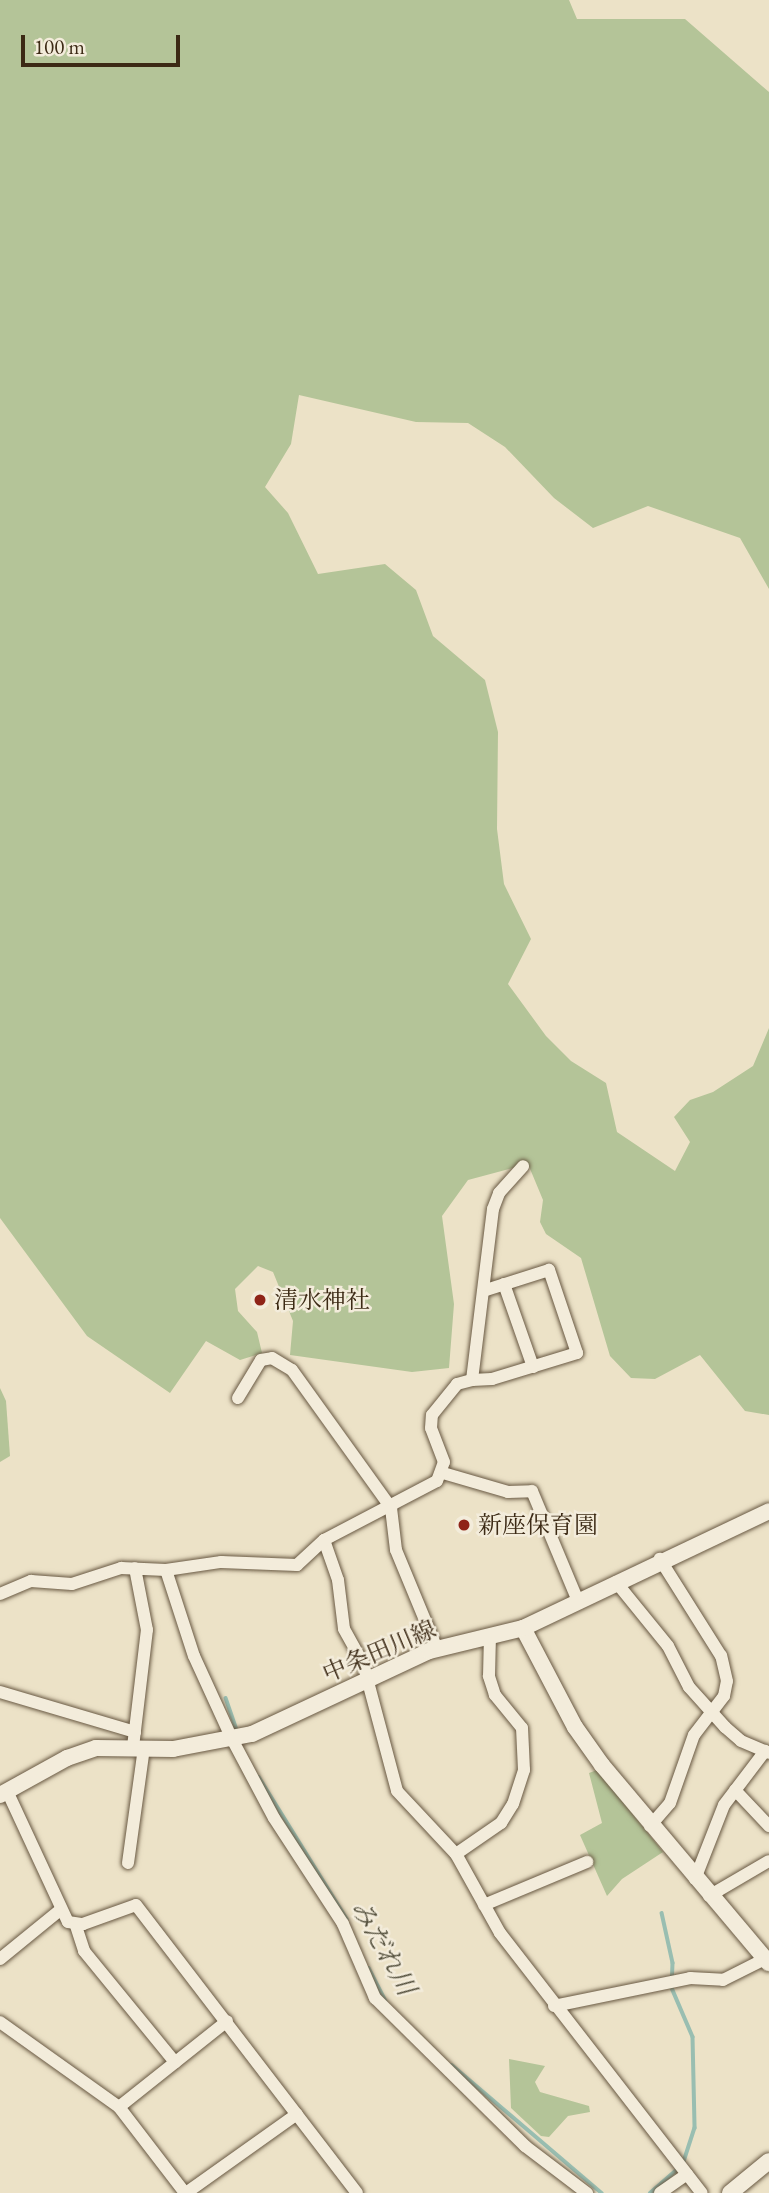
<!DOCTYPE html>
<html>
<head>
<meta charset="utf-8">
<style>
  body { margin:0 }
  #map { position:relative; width:769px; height:2193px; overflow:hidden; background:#ece2c7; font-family:"EB Garamond","Noto Serif JP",serif }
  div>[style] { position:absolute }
  .green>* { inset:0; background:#b4c498 }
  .stream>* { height:3.5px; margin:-1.75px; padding:0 1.75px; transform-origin:1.75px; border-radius:1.75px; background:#99beb1 }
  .roads { filter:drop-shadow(0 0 2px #685842) drop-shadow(0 0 2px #685842) }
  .street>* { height:12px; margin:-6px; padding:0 6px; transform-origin:6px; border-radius:6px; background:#f3ecdb }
  .secondary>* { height:16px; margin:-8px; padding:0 8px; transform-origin:8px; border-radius:8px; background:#f3ecdb }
  .dots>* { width:19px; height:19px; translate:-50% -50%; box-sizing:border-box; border:4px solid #f3ecdb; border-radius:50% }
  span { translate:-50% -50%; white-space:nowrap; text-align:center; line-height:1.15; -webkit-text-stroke:5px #f3ecdb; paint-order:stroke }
  .poi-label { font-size:24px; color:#3c2a15 }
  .left { translate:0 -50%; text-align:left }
  .street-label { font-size:24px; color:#3c2a15 }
  .water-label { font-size:26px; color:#534f3c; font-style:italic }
  .scale { position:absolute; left:21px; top:35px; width:159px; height:32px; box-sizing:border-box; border:4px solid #3c2a15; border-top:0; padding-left:9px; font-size:21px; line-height:24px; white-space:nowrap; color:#3c2a15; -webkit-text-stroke:5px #f3ecdb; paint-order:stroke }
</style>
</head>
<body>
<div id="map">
  <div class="green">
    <div style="clip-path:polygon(0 0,569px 0,577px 19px,685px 19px,769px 92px,769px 589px,740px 538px,648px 506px,593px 528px,554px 498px,505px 447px,468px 423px,416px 422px,299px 395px,291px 444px,265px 487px,288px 513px,318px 574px,385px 564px,416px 590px,433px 636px,485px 680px,498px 732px,497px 829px,504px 884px,531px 939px,508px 984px,546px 1036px,571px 1061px,606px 1083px,617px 1132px,675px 1171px,690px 1142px,674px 1117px,690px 1100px,713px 1092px,753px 1066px,769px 1028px,769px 1415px,745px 1411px,700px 1355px,655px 1379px,631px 1378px,610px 1356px,581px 1258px,546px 1234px,540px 1222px,543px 1200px,528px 1164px,468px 1180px,442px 1216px,454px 1304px,449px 1368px,412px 1372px,290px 1355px,293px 1321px,273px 1272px,258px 1266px,235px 1289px,238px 1311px,257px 1332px,262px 1353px,240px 1360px,206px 1341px,170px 1393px,87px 1336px,0 1218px)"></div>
    <div style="clip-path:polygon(0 1388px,6px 1401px,10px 1456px,0 1462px)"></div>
    <div style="clip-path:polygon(597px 1770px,663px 1852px,622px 1879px,607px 1896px,580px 1835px,602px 1823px,589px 1773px)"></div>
    <div style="clip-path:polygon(509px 2059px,545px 2066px,535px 2082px,540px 2092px,589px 2106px,590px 2112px,568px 2116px,549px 2137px,541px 2136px,511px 2108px)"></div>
  </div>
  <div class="stream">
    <div style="left:226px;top:1698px;width:36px;rotate:71deg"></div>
    <div style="left:259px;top:1777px;width:167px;rotate:58.2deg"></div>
    <div style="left:662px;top:1913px;width:51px;rotate:77.6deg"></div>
    <div style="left:673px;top:1963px;width:25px;rotate:92deg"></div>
    <div style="left:672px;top:1988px;width:53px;rotate:66.8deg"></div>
    <div style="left:693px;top:2037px;width:91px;rotate:88.7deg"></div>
    <div style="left:695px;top:2128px;width:36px;rotate:108deg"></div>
    <div style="left:369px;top:1968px;width:37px;rotate:63deg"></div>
    <div style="left:452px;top:2065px;width:197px;rotate:40.5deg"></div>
    <div style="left:650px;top:2193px;width:38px;rotate:-41deg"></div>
  </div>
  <div class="roads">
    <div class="street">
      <div style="left:504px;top:1284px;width:88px;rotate:70.7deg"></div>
      <div style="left:472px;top:1380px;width:20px;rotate:-3deg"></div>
      <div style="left:492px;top:1379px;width:89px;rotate:-17deg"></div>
      <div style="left:577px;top:1353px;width:88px;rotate:-108.6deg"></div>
      <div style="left:549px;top:1270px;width:66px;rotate:162.4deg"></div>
      <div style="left:238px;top:1398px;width:44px;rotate:-58.8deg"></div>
      <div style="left:261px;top:1360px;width:11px;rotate:-10deg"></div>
      <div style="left:272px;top:1358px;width:23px;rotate:31deg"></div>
      <div style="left:292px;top:1370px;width:170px;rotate:54.3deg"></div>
      <div style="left:391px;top:1508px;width:42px;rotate:83.2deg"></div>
      <div style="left:396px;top:1550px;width:107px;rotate:67.5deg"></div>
      <div style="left:443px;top:1473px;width:68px;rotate:16.3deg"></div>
      <div style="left:508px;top:1492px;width:24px;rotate:-2deg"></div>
      <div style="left:532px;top:1491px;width:119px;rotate:67.3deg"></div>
      <div style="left:324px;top:1540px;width:42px;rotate:70.7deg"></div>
      <div style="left:338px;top:1580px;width:49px;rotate:83deg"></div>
      <div style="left:344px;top:1629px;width:39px;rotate:61deg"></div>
      <div style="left:363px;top:1663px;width:132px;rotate:75.1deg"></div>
      <div style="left:397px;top:1791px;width:86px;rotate:46.9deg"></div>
      <div style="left:456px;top:1854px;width:90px;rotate:60.9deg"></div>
      <div style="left:500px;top:1933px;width:329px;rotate:52.2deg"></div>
      <div style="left:166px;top:1570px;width:90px;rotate:72deg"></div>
      <div style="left:194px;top:1656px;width:91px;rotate:65.4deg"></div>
      <div style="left:232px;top:1739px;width:89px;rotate:62deg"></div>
      <div style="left:274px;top:1818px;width:126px;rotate:56.9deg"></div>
      <div style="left:343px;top:1924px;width:81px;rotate:66.6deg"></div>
      <div style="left:375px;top:1998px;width:211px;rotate:44.6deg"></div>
      <div style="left:525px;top:2146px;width:78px;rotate:37.2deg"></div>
      <div style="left:616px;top:1582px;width:82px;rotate:50.9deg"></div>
      <div style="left:668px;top:1646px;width:46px;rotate:62.9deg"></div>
      <div style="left:689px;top:1687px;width:54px;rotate:48deg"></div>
      <div style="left:725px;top:1727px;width:21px;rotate:41deg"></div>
      <div style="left:741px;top:1741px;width:30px;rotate:23deg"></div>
      <div style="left:0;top:1594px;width:34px;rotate:-23deg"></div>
      <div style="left:31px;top:1581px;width:41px;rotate:4.2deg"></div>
      <div style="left:72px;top:1584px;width:52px;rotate:-18.1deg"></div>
      <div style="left:121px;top:1568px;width:45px;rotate:2.5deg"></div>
      <div style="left:166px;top:1570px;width:56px;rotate:-8.3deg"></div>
      <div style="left:221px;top:1562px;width:76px;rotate:2.3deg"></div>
      <div style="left:297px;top:1565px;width:37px;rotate:-43deg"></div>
      <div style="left:324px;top:1540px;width:127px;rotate:-27.6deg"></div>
      <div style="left:437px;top:1481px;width:20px;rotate:-70deg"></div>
      <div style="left:444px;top:1462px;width:36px;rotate:-111deg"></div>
      <div style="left:431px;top:1428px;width:13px;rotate:-86deg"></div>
      <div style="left:432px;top:1415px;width:40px;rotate:-51deg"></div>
      <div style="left:457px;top:1384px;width:16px;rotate:-15deg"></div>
      <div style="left:472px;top:1380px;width:172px;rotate:-83deg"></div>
      <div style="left:493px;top:1209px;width:17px;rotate:-69deg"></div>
      <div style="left:499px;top:1193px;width:36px;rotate:-48deg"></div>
      <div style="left:0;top:1692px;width:141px;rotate:16.5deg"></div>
      <div style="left:133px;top:1747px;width:118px;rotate:-83.2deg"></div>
      <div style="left:147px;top:1630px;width:63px;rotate:-101deg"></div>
      <div style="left:735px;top:1790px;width:50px;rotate:46.6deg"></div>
      <div style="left:8px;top:1793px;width:142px;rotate:65.1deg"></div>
      <div style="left:68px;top:1922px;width:15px;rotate:8deg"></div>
      <div style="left:83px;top:1924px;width:56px;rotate:-19.7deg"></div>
      <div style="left:136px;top:1905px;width:363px;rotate:52.5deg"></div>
      <div style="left:650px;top:1826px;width:30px;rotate:-49deg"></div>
      <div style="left:670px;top:1803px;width:72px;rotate:-70.6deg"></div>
      <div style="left:694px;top:1735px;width:49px;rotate:-52.4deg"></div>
      <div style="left:724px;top:1696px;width:15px;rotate:-79deg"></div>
      <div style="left:727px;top:1681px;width:26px;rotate:-103deg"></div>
      <div style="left:721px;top:1656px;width:115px;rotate:-122.2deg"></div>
      <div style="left:456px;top:1854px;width:55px;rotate:-34.6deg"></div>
      <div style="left:501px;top:1823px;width:22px;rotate:-58deg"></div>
      <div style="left:513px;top:1804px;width:36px;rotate:-72deg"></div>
      <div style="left:524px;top:1770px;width:42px;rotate:-92.7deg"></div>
      <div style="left:522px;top:1728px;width:43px;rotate:-129.3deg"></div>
      <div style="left:495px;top:1695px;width:20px;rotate:-108deg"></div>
      <div style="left:489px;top:1676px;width:41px;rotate:-88.6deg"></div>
      <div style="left:128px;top:1863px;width:116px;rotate:-82.1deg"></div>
      <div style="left:695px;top:1879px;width:79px;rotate:-68.6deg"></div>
      <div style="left:724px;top:1805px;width:68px;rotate:-52.8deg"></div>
      <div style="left:709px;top:1896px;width:69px;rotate:-30.3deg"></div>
      <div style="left:484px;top:1905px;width:112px;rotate:-22.7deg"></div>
      <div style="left:76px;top:1926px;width:26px;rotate:72deg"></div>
      <div style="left:84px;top:1951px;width:144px;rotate:50.7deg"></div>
      <div style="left:0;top:1959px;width:77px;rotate:-39.2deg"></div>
      <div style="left:554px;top:2006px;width:139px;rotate:-11.6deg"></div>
      <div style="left:690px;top:1978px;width:33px;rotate:3deg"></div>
      <div style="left:723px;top:1980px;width:47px;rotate:-26.6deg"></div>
      <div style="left:0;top:2022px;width:146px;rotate:35.5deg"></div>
      <div style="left:119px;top:2107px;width:108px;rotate:52.5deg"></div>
      <div style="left:119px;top:2107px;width:138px;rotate:-38.5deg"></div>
      <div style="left:186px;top:2193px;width:136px;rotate:-35.4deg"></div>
      <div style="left:660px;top:2193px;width:33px;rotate:-35deg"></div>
    </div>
    <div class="secondary">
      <div style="left:523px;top:1628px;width:112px;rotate:62.3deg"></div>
      <div style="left:575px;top:1727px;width:47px;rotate:54.6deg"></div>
      <div style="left:602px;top:1765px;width:259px;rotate:49.9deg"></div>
      <div style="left:0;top:1795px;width:77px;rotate:-28.9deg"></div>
      <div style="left:67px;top:1758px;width:31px;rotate:-19deg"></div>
      <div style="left:96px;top:1748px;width:77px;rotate:0.7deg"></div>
      <div style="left:173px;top:1749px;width:80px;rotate:-10.8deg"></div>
      <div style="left:252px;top:1734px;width:195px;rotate:-25.1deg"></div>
      <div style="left:429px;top:1651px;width:97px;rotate:-13.7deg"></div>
      <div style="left:523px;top:1628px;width:272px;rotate:-25.4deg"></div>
      <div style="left:730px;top:2193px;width:50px;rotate:-39.4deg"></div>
    </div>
  </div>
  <div class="dots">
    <div style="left:260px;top:1300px;background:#8f2418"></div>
    <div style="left:464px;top:1525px;background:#8f2418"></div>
  </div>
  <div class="poi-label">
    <span class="left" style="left:274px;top:1300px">清水神社</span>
    <span class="left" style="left:478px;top:1525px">新座保育園</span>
  </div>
  <div class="street-label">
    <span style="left:379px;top:1651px;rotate:-23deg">中条田川線</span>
  </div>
  <div class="water-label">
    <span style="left:383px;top:1948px;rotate:61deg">みだれ川</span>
  </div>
  <div class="scale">100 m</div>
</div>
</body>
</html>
